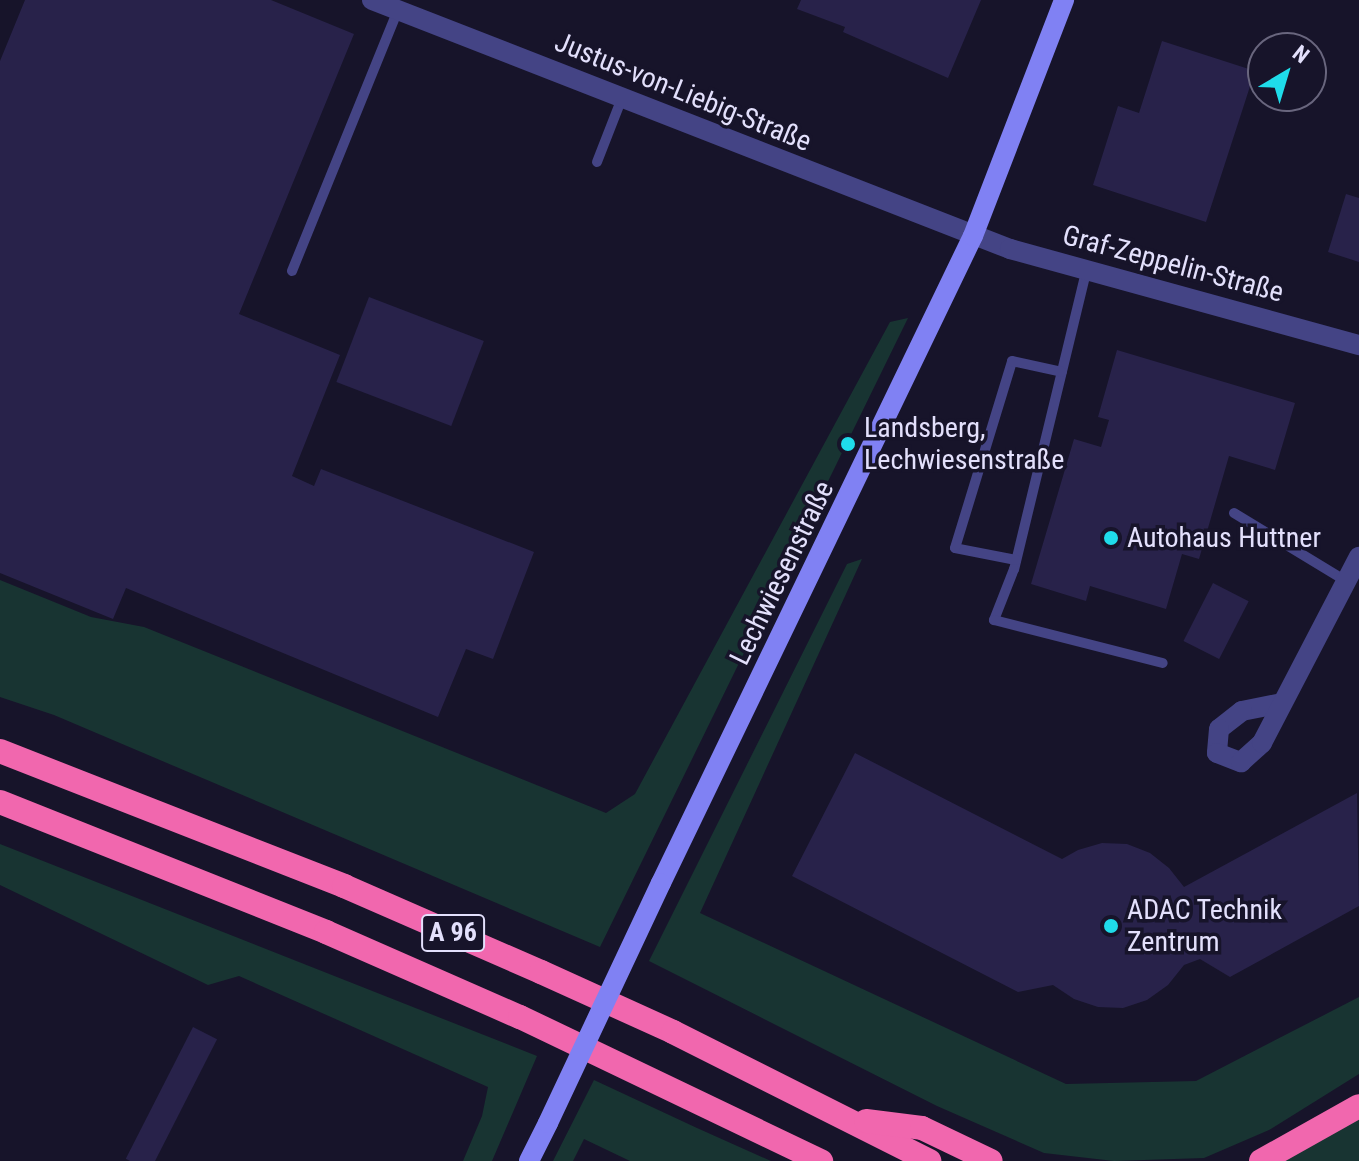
<!DOCTYPE html>
<html>
<head>
<meta charset="utf-8">
<style>
  body { margin:0 }
  #map { position:relative; width:1359px; height:1161px; overflow:hidden; background:#17142a; font-family:"Roboto Condensed",sans-serif }
  div>[style] { position:absolute }
  .green>* { inset:0; background:#183432 }
  .building>* { inset:0; background:#28224a; transform-origin:0 0 }
  .lane>* { height:10px; margin:-5px; padding:0 5px; transform-origin:5px; border-radius:5px; background:#444485 }
  .street>* { height:20px; margin:-10px; padding:0 10px; transform-origin:10px; border-radius:10px; background:#444485 }
  .secondary>* { height:20px; margin:-10px; padding:0 10px; transform-origin:10px; border-radius:10px; background:#8081f3 }
  .highway>* { height:24px; margin:-12px; padding:0 12px; transform-origin:12px; border-radius:12px; background:#f167ae }
  .secondary-bridge>* { height:20px; margin:-10px; padding:0 10px; transform-origin:10px; border-radius:10px; background:#8081f3 }
  .dots>* { width:22px; height:22px; translate:-50% -50%; box-sizing:border-box; border:4px solid #17142a; border-radius:50% }
  span { translate:-50% -50%; white-space:nowrap; text-align:center; line-height:1.15; -webkit-text-stroke:7px #17142a; paint-order:stroke }
  .shield-label span { padding:2px 6px; background:#17142a; border:2px solid; border-radius:6px; -webkit-text-stroke-width:0 }
  .shield-label { font-size:26px; color:#e3e0fc; font-weight:700 }
  .street-label { font-size:28px; color:#e3e0fc }
  .poi-label { font-size:28px; color:#e3e0fc }
  .left { translate:0 -50%; text-align:left }
  .north { position:absolute; left:1247px; top:32px; width:80px; height:80px; box-sizing:border-box; background:#17142a; border:2px solid #69667e; border-radius:50%; rotate:38deg; font-size:22px; font-weight:700; line-height:32px; text-align:center; color:#e3e0fc }
  .north::after { content:''; display:block; margin:auto; width:28px; height:36px; background:#1fdcea; clip-path:polygon(50% 0,100% 100%,50% 72%,0 100%) }
</style>
</head>
<body>
<div id="map">
  <div class="green">
    <div style="clip-path:polygon(908px 318px,600px 947px,54px 715px,0 697px,0 580px,91px 617px,144px 627px,606px 813px,635px 794px,890px 322px)"></div>
    <div style="clip-path:polygon(862px 559px,700px 913px,1066px 1084px,1196px 1081px,1359px 997px,1359px 1074px,1269px 1130px,1204px 1158px,1114px 1161px,1044px 1153px,937px 1106px,649px 961px,847px 564px)"></div>
    <div style="clip-path:polygon(0 844px,537px 1056px,492px 1161px,463px 1161px,482px 1116px,488px 1087px,239px 976px,208px 985px,0 885px)"></div>
    <div style="clip-path:polygon(594px 1080px,697px 1128px,771px 1161px,630px 1161px,584px 1139px,573px 1161px,553px 1161px)"></div>
    <div style="clip-path:polygon(1359px 1115px,1359px 1161px,1280px 1161px)"></div>
  </div>
  <div class="building">
    <div style="clip-path:polygon(25px 0,271px 0,354px 34px,239px 314px,340px 355px,292px 476px,314px 486px,321px 469px,534px 552px,493px 659px,466px 649px,438px 717px,126px 588px,113px 619px,0 573px,0 61px)"></div>
    <div style="clip-path:polygon(801px 0,981px 0,948px 78px,843px 32px,845px 27px,797px 9px)"></div>
    <div style="clip-path:polygon(1162px 41px,1255px 71px,1206px 222px,1093px 185px,1118px 106px,1139px 113px)"></div>
    <div style="clip-path:polygon(1346px 194px,1359px 198px,1359px 262px,1328px 252px)"></div>
    <div style="left:369px;top:297px;width:123px;height:91px;rotate:21deg"></div>
    <div style="clip-path:polygon(1117px 350px,1295px 403px,1275px 470px,1229px 456px,1199px 559px,1182px 554px,1166px 609px,1090px 586px,1086px 601px,1031px 584px,1074px 439px,1101px 447px,1109px 420px,1098px 417px)"></div>
    <div style="left:1213px;top:583px;width:40px;height:65px;rotate:27deg"></div>
    <div style="clip-path:polygon(855px 753px,1062px 859px,1078px 850px,1102px 843px,1127px 844px,1150px 853px,1169px 868px,1184px 887px,1357px 793px,1359px 906px,1230px 977px,1200px 959px,1184px 965px,1168px 985px,1147px 1000px,1123px 1008px,1098px 1007px,1074px 999px,1053px 985px,1018px 992px,792px 876px)"></div>
    <div style="left:193px;top:1027px;width:27px;height:148px;rotate:27deg"></div>
  </div>
  <div class="lane">
    <div style="left:597px;top:162px;width:69px;rotate:-68.7deg"></div>
    <div style="left:1087px;top:268px;width:310px;rotate:103.6deg"></div>
    <div style="left:1014px;top:569px;width:55px;rotate:111.4deg"></div>
    <div style="left:994px;top:620px;width:174px;rotate:14.3deg"></div>
    <div style="left:292px;top:271px;width:282px;rotate:-67.9deg"></div>
    <div style="left:1234px;top:513px;width:131px;rotate:31.3deg"></div>
    <div style="left:1016px;top:560px;width:62px;rotate:-168.9deg"></div>
    <div style="left:955px;top:548px;width:195px;rotate:-73deg"></div>
    <div style="left:1012px;top:361px;width:51px;rotate:12.4deg"></div>
  </div>
  <div class="street">
    <div style="left:372px;top:0;width:685px;rotate:21.32deg"></div>
    <div style="left:1010px;top:249px;width:362px;rotate:15.4deg"></div>
    <div style="left:1282px;top:703px;width:41px;rotate:168.7deg"></div>
    <div style="left:1242px;top:711px;width:29px;rotate:142deg"></div>
    <div style="left:1219px;top:729px;width:24px;rotate:95deg"></div>
    <div style="left:1217px;top:753px;width:26px;rotate:21deg"></div>
    <div style="left:1241px;top:762px;width:28px;rotate:-42deg"></div>
    <div style="left:1262px;top:743px;width:210px;rotate:-62.5deg"></div>
  </div>
  <div class="secondary">
    <div style="left:661px;top:883px;width:718px;rotate:-64.26deg"></div>
    <div style="left:973px;top:236px;width:253px;rotate:-68.9deg"></div>
    <div style="left:529px;top:1161px;width:42px;rotate:-63.4deg"></div>
  </div>
  <div class="highway">
    <div style="left:0;top:751px;width:370px;rotate:21.4deg"></div>
    <div style="left:344px;top:886px;width:215px;rotate:23.6deg"></div>
    <div style="left:541px;top:972px;width:145px;rotate:24.4deg"></div>
    <div style="left:673px;top:1032px;width:287px;rotate:26.7deg"></div>
    <div style="left:0;top:802px;width:351px;rotate:21.7deg"></div>
    <div style="left:326px;top:932px;width:212px;rotate:23.7deg"></div>
    <div style="left:520px;top:1017px;width:334px;rotate:25.6deg"></div>
    <div style="left:866px;top:1121px;width:56px;rotate:7.1deg"></div>
    <div style="left:922px;top:1128px;width:76px;rotate:25.6deg"></div>
    <div style="left:1261px;top:1161px;width:112px;rotate:-29.3deg"></div>
  </div>
  <div class="secondary-bridge">
    <div style="left:548px;top:1123px;width:265px;rotate:-64.8deg"></div>
  </div>
  <div class="dots">
    <div style="left:848px;top:444px;background:#1fdcea"></div>
    <div style="left:1111px;top:538px;background:#1fdcea"></div>
    <div style="left:1111px;top:926px;background:#1fdcea"></div>
  </div>
  <div class="shield-label">
    <span style="left:453px;top:933px">A 96</span>
  </div>
  <div class="street-label">
    <span style="left:683px;top:92px;rotate:22deg">Justus-von-Liebig-Straße</span>
    <span style="left:1173px;top:264px;rotate:15deg">Graf-Zeppelin-Straße</span>
    <span style="left:782px;top:573px;rotate:-64deg">Lechwiesenstraße</span>
  </div>
  <div class="poi-label">
    <span class="left" style="left:864px;top:444px">Landsberg,<br>Lechwiesenstraße</span>
    <span class="left" style="left:1127px;top:538px">Autohaus Huttner</span>
    <span class="left" style="left:1127px;top:926px">ADAC Technik<br>Zentrum</span>
  </div>
  <div class="north">N</div>
</div>
</body>
</html>
